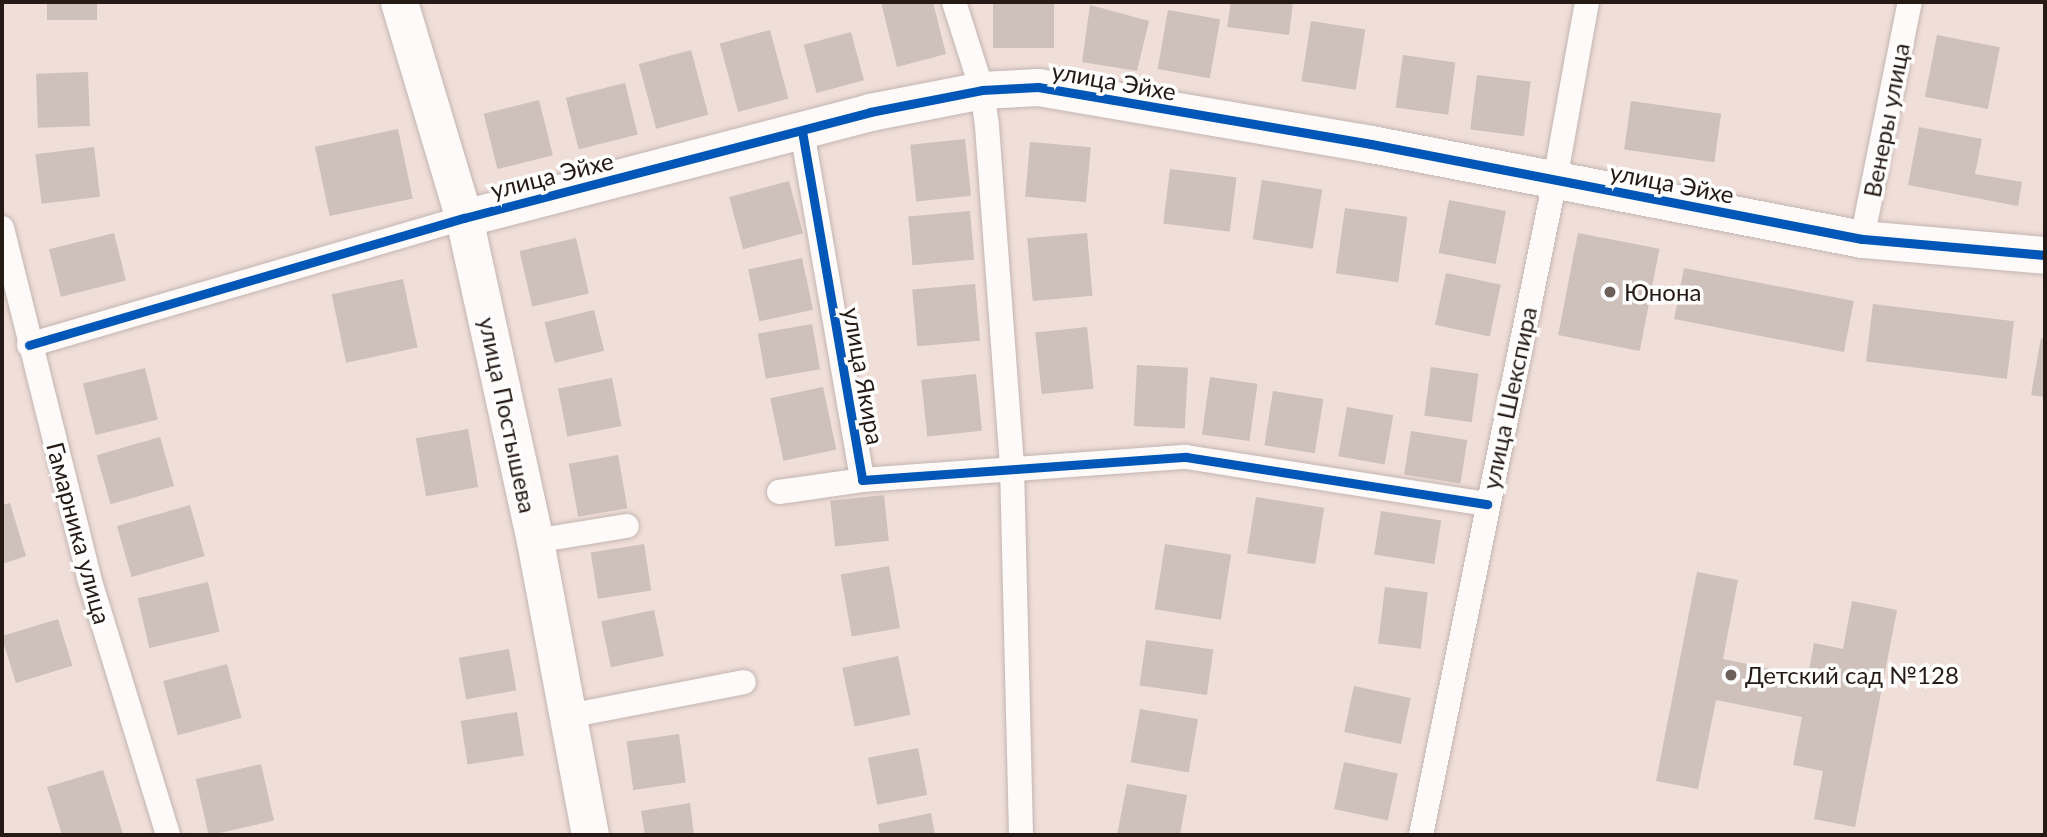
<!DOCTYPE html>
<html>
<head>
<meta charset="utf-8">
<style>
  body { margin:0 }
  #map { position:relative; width:2047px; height:837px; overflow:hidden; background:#f0ded8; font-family:Lato,sans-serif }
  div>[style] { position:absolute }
  .building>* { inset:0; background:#cec0bb; transform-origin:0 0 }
  .roads { filter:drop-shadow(0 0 2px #c3b5b1) drop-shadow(0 0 2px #c3b5b1) }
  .street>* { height:24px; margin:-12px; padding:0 12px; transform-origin:12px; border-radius:12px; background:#fdfaf9 }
  .secondary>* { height:37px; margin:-18.5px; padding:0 18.5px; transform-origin:18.5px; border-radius:18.5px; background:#fdfaf9 }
  .cycleway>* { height:9px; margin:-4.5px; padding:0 4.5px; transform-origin:4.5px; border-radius:4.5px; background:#0057b8 }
  .dots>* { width:19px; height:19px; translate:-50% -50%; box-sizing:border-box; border:4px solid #fff; border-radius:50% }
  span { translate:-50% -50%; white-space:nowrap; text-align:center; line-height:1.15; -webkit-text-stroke:7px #fff; paint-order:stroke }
  .street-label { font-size:24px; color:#251a16 }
  .poi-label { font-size:24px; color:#251a16 }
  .left { translate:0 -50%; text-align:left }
  .frame { position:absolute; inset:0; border:4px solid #251a16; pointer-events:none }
</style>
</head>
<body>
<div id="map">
  <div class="building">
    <div style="left:47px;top:2px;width:50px;height:18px"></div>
    <div style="clip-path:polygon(881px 2px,933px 2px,946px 54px,897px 67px)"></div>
    <div style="left:993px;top:2px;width:61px;height:46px"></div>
    <div style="clip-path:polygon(1231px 2px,1293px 2px,1289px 35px,1227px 27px)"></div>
    <div style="clip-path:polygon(1090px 5px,1149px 21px,1137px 71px,1082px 62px)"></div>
    <div style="left:1168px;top:10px;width:53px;height:60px;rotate:10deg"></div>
    <div style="left:1311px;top:21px;width:55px;height:61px;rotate:9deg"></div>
    <div style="left:770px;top:30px;width:71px;height:52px;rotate:75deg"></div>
    <div style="left:851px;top:32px;width:50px;height:49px;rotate:75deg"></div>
    <div style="left:1937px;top:35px;width:64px;height:63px;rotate:11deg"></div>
    <div style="left:691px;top:50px;width:67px;height:54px;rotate:75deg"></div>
    <div style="left:1403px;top:55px;width:53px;height:53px;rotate:8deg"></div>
    <div style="left:88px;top:72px;width:54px;height:52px;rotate:88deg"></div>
    <div style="left:1477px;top:75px;width:54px;height:55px;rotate:7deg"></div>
    <div style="left:625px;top:83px;width:53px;height:61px;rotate:76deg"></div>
    <div style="left:539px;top:100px;width:57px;height:57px;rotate:76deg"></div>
    <div style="left:1631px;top:101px;width:91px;height:49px;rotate:8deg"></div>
    <div style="clip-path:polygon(1919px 127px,1982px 139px,1975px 174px,2022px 182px,2018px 206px,1908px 185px)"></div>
    <div style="left:398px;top:129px;width:71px;height:85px;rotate:78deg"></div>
    <div style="left:965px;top:139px;width:57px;height:55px;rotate:84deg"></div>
    <div style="left:1030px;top:142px;width:61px;height:55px;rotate:5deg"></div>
    <div style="left:94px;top:147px;width:50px;height:59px;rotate:83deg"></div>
    <div style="left:1170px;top:169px;width:67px;height:55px;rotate:7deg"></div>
    <div style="left:1262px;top:180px;width:61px;height:60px;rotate:9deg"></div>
    <div style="left:789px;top:181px;width:54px;height:62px;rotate:75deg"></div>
    <div style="left:1449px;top:200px;width:58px;height:54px;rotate:11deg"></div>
    <div style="left:1345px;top:208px;width:63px;height:66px;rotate:8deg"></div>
    <div style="left:970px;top:211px;width:49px;height:62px;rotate:85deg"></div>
    <div style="left:114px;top:233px;width:49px;height:67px;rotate:76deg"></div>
    <div style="left:1087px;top:233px;width:63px;height:60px;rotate:85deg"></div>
    <div style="left:1578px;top:233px;width:83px;height:104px;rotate:11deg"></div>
    <div style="left:576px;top:238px;width:57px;height:58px;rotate:77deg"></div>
    <div style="left:802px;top:258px;width:53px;height:55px;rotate:78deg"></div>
    <div style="left:1684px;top:268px;width:173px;height:52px;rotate:11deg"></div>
    <div style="left:1446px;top:273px;width:56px;height:53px;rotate:12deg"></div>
    <div style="left:403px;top:279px;width:70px;height:73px;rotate:78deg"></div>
    <div style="left:975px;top:284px;width:57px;height:63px;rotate:85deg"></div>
    <div style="left:1873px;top:304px;width:142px;height:58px;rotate:7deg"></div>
    <div style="left:594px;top:310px;width:42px;height:51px;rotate:76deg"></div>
    <div style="left:812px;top:324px;width:46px;height:55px;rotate:80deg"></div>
    <div style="left:1087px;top:327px;width:62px;height:52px;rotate:84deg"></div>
    <div style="clip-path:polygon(2041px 338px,2045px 339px,2045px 397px,2031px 395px)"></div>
    <div style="left:1137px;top:365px;width:51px;height:61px;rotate:3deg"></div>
    <div style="left:1431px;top:367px;width:48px;height:49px;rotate:8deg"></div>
    <div style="left:145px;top:368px;width:53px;height:64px;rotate:76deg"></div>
    <div style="left:976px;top:374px;width:57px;height:55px;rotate:84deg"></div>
    <div style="left:1210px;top:377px;width:48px;height:58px;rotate:8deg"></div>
    <div style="left:612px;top:378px;width:49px;height:55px;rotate:79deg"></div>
    <div style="left:823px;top:387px;width:64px;height:54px;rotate:78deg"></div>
    <div style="left:1273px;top:391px;width:51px;height:55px;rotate:9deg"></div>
    <div style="left:1347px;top:407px;width:47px;height:50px;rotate:10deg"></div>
    <div style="left:468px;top:429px;width:59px;height:53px;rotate:80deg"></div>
    <div style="left:1411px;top:431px;width:57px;height:44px;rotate:9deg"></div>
    <div style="left:160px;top:437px;width:51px;height:66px;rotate:74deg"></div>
    <div style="left:618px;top:455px;width:54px;height:50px;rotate:80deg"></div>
    <div style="left:884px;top:495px;width:46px;height:54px;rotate:84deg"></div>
    <div style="left:1256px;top:497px;width:69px;height:57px;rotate:9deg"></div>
    <div style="clip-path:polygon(10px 503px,26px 556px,2px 564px,2px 505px)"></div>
    <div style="left:190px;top:505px;width:53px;height:76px;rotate:74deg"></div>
    <div style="left:1381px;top:511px;width:61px;height:44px;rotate:9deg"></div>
    <div style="left:644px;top:544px;width:47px;height:54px;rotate:81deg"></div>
    <div style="left:1165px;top:544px;width:67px;height:66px;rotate:9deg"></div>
    <div style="left:889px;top:566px;width:63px;height:49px;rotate:80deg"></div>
    <div style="clip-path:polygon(1697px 572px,1738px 580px,1723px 659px,1767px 668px,1808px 675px,1814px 643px,1843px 649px,1852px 601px,1897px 610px,1855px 827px,1814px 819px,1823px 771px,1793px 765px,1802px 717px,1716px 700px,1698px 789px,1656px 781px)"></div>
    <div style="left:208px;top:582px;width:51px;height:72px;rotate:77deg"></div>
    <div style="left:1385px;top:587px;width:43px;height:57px;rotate:7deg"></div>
    <div style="left:654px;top:610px;width:47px;height:54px;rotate:78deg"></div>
    <div style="left:58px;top:619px;width:49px;height:59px;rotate:73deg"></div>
    <div style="left:1146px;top:640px;width:68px;height:46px;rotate:8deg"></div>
    <div style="left:509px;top:649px;width:42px;height:51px;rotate:80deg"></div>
    <div style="left:898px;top:656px;width:60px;height:57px;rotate:78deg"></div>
    <div style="left:227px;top:664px;width:56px;height:66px;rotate:75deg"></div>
    <div style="left:1354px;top:686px;width:58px;height:47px;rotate:12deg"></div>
    <div style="left:1140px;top:709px;width:59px;height:54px;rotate:10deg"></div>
    <div style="left:517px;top:712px;width:44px;height:57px;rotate:81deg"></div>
    <div style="left:679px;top:734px;width:49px;height:53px;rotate:82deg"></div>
    <div style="left:918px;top:748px;width:48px;height:51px;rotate:79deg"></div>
    <div style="left:1344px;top:762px;width:55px;height:48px;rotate:12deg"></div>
    <div style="left:261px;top:764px;width:58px;height:67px;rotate:77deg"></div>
    <div style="clip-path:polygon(103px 770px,123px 834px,62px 835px,47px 787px)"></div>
    <div style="clip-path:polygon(1127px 784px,1187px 795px,1180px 835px,1117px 835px)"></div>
    <div style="clip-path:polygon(690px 803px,694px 835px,645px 835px,641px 811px)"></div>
    <div style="clip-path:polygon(931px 813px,935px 835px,880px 835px,878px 824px)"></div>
  </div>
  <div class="roads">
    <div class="street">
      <div style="left:954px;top:2px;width:92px;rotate:72.3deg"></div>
      <div style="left:982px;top:90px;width:36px;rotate:82deg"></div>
      <div style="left:987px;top:126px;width:341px;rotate:85.8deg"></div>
      <div style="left:1012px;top:466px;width:369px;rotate:88.6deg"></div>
      <div style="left:802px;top:131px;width:354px;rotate:80.2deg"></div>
      <div style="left:862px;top:480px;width:325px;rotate:-4.1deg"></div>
      <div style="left:1186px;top:457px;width:305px;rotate:8.9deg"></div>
      <div style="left:2px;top:228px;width:361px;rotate:76deg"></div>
      <div style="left:89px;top:578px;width:269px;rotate:72.9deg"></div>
      <div style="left:1862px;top:239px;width:242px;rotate:-78.6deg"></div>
      <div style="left:29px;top:345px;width:453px;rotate:-16.3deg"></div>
      <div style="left:779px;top:492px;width:84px;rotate:-8.2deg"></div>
      <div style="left:535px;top:541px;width:93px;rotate:-9.3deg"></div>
      <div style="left:568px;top:716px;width:179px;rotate:-10.9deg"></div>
      <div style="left:1421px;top:835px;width:669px;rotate:-78.44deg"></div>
      <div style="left:1555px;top:180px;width:181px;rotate:-79.8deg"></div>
    </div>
    <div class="secondary">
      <div style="left:399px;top:2px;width:226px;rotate:73.3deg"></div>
      <div style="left:464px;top:218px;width:331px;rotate:77.6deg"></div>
      <div style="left:535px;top:541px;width:299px;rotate:79.4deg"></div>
      <div style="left:464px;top:218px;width:420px;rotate:-14.6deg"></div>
      <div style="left:870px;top:112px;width:114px;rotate:-11.1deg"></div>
      <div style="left:982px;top:90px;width:56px;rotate:-3.1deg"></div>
      <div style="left:1038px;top:87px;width:338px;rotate:9.7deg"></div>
      <div style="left:1371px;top:144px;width:500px;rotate:10.95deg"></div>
      <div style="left:1862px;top:239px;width:184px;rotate:5deg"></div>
    </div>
  </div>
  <div class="cycleway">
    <div style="left:802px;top:131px;width:354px;rotate:80.2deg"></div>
    <div style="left:862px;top:480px;width:325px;rotate:-4.1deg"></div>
    <div style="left:1186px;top:457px;width:305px;rotate:8.9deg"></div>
    <div style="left:29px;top:345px;width:453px;rotate:-16.3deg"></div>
    <div style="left:464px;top:218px;width:420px;rotate:-14.6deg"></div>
    <div style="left:870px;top:112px;width:114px;rotate:-11.1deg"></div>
    <div style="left:982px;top:90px;width:56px;rotate:-3.1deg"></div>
    <div style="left:1038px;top:87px;width:338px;rotate:9.7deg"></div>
    <div style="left:1371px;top:144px;width:500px;rotate:10.95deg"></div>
    <div style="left:1862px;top:239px;width:184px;rotate:5deg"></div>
  </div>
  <div class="dots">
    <div style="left:1610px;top:292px;background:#6c5f5a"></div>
    <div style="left:1731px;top:675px;background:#6c5f5a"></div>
  </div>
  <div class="street-label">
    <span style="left:1114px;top:81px;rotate:10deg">улица Эйхе</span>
    <span style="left:1886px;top:120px;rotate:-79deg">Венеры улица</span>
    <span style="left:552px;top:175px;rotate:-14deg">улица Эйхе</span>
    <span style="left:1672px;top:183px;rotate:11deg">улица Эйхе</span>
    <span style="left:864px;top:376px;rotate:80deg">улица Якира</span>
    <span style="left:1509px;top:398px;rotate:-78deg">улица Шекспира</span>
    <span style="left:508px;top:415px;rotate:78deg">улица Постышева</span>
    <span style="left:79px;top:533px;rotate:75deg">Гамарника улица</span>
  </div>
  <div class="poi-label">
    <span class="left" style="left:1624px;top:292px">Юнона</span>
    <span class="left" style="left:1745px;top:675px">Детский сад №128</span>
  </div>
  <div class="frame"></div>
</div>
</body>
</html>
